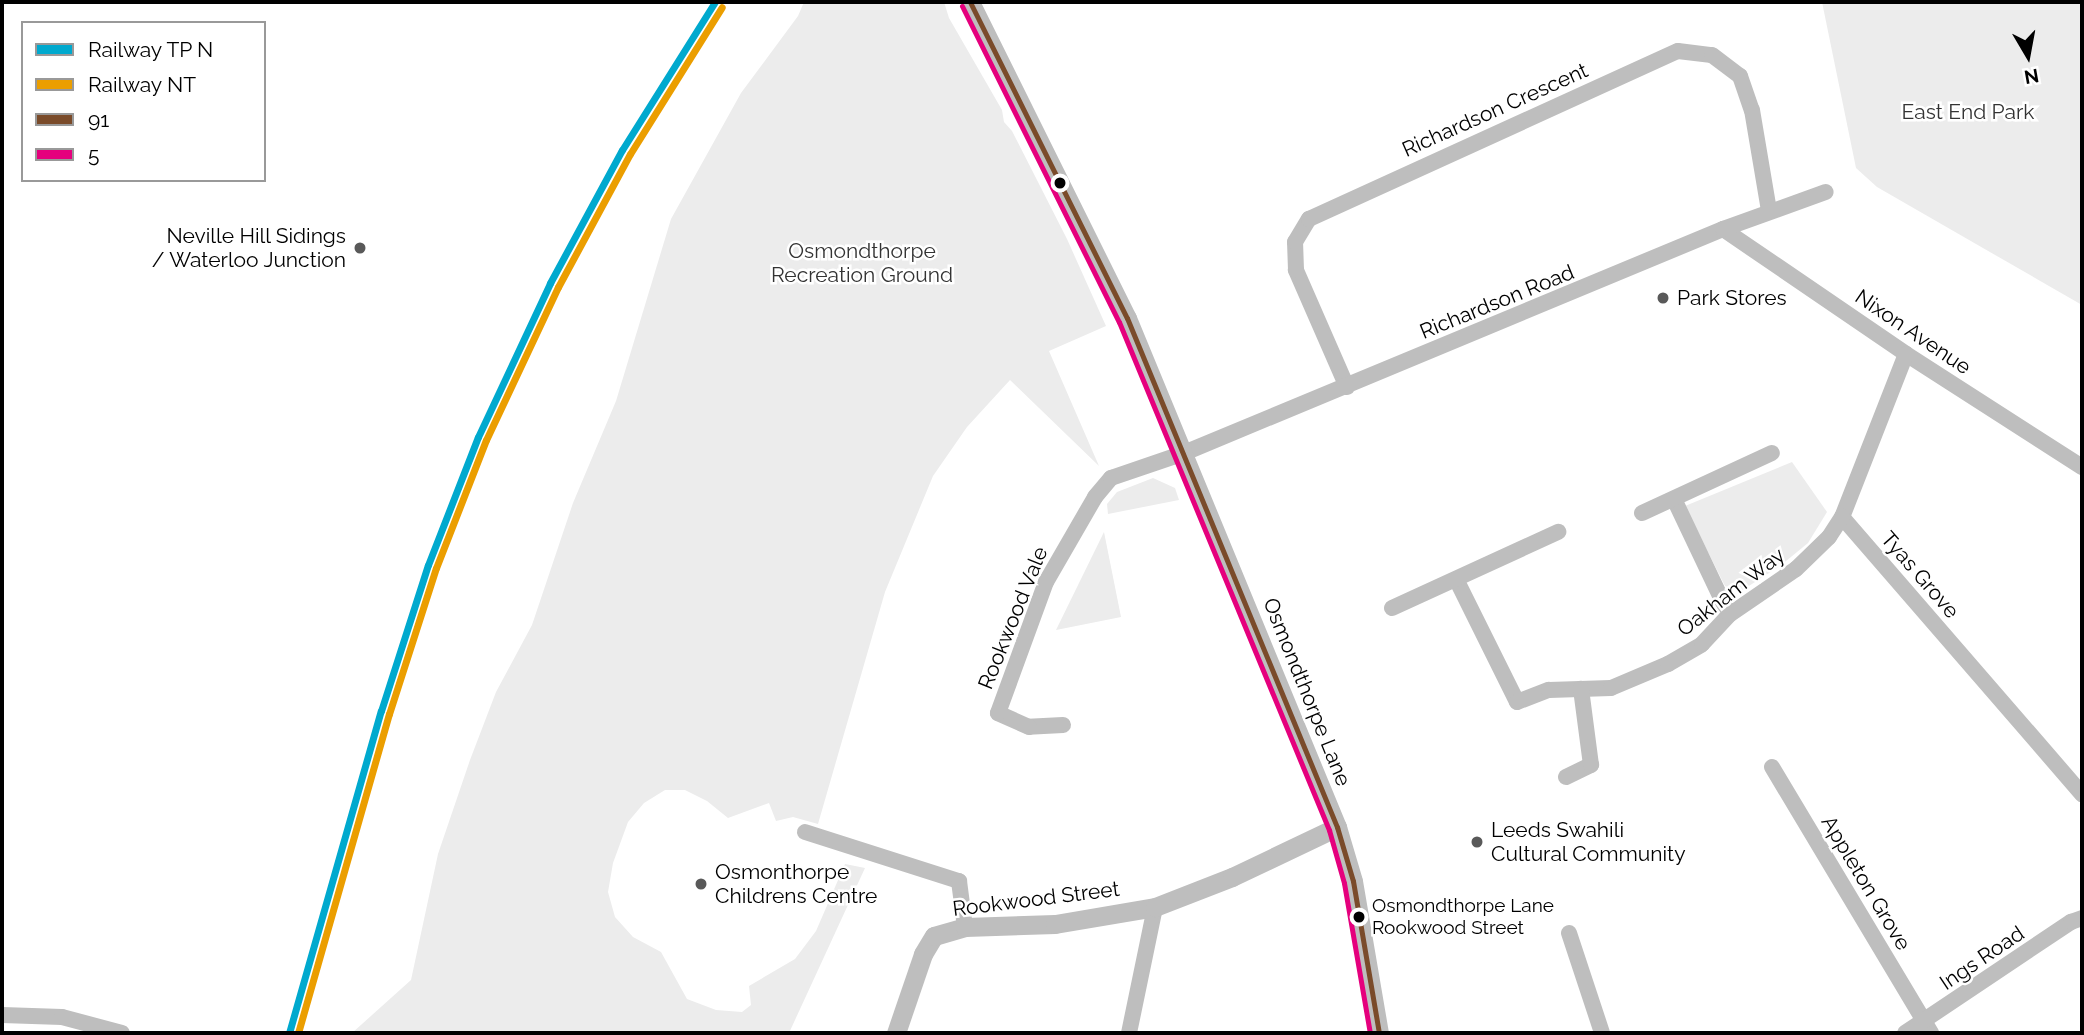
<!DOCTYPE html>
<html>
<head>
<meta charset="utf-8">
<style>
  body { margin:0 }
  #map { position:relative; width:2084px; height:1035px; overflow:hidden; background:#fff; font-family:Raleway,sans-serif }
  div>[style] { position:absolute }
  .green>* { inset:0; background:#ececec }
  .minor>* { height:16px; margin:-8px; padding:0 8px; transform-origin:8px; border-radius:8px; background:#bebebe }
  .tertiary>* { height:19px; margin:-9.5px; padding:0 9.5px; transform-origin:9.5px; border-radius:9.5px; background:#bebebe }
  .bus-1>* { height:5px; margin:-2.5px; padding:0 2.5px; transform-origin:2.5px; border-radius:2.5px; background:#7a4b2a }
  .bus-2>* { height:5px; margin:-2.5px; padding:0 2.5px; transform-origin:2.5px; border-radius:2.5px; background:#e5007d }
  .rail-1>* { height:7px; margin:-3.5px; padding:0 3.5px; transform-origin:3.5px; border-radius:3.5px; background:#00a9ce }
  .rail-2>* { height:7px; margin:-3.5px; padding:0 3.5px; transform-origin:3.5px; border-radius:3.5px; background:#eb9e00 }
  .dots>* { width:19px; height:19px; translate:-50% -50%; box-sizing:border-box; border:4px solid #fff; border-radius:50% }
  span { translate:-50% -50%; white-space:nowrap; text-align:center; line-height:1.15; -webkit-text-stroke:5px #fff; paint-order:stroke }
  .bus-label { font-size:19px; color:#000 }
  .left { translate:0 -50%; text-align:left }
  .street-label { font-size:21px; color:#000 }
  .park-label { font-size:21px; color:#333 }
  .poi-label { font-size:21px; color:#000 }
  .right { translate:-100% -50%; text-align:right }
  .frame { position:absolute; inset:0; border:4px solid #000; pointer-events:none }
  .legend { position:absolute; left:21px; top:21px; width:245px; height:161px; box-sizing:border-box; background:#fff; border:2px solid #999; margin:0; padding:9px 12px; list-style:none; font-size:21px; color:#000 }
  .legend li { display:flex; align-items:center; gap:14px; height:35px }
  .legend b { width:35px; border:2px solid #999 }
  .north { position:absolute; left:1993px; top:21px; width:70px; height:70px; -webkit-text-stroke:5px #fff; paint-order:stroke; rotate:170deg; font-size:19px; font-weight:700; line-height:28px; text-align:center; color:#000 }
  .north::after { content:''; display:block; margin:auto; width:24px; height:32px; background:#000; clip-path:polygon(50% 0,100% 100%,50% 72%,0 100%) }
</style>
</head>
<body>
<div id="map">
  <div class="green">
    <div style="clip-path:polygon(804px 2px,944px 2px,949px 18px,1002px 110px,1004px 122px,1012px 131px,1067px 239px,1106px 326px,1049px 351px,1099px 466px,1010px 380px,967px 427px,933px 476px,885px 592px,818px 824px,793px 817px,776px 821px,769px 803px,728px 818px,707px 801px,685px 790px,665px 790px,644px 803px,628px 822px,613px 863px,608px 892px,615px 917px,633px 937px,661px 952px,687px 999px,716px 1010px,742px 1012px,751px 1005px,749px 986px,795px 959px,816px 931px,845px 864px,865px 868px,789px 1033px,352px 1033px,411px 980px,438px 854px,470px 760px,496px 692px,532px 625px,573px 503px,616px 401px,671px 219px,741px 93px,798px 16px)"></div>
    <div style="clip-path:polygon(1822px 2px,2082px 2px,2082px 305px,1877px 187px,1856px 168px)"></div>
    <div style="clip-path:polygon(1792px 462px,1827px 512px,1808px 543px,1780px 566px,1741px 591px,1725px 586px,1685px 506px)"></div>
    <div style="clip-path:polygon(1153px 478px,1175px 488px,1179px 500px,1108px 514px,1107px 504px,1117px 492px)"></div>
    <div style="clip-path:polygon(1104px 532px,1121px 617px,1056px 630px)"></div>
  </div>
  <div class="minor">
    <div style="left:1723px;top:229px;width:222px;rotate:34.3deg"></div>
    <div style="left:1906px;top:354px;width:209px;rotate:32.7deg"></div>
    <div style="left:1906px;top:354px;width:175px;rotate:111.4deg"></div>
    <div style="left:1842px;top:517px;width:367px;rotate:49.1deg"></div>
    <div style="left:1347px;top:387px;width:128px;rotate:-113.6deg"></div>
    <div style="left:1296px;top:270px;width:28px;rotate:-92deg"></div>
    <div style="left:1295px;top:242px;width:27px;rotate:-59deg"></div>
    <div style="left:1309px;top:219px;width:405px;rotate:-24.5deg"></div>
    <div style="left:1678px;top:51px;width:34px;rotate:7deg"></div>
    <div style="left:1712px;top:55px;width:35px;rotate:37deg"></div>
    <div style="left:1740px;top:76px;width:36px;rotate:71deg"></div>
    <div style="left:1752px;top:110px;width:102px;rotate:80.4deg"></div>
    <div style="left:1674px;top:499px;width:128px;rotate:64.6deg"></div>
    <div style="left:1642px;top:513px;width:143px;rotate:-24.8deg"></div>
    <div style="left:1457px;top:581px;width:135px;rotate:63.6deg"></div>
    <div style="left:1517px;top:702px;width:34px;rotate:-21deg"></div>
    <div style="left:1549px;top:690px;width:62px;rotate:-1.8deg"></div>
    <div style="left:1611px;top:688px;width:62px;rotate:-22.8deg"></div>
    <div style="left:1668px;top:664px;width:39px;rotate:-30deg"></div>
    <div style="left:1702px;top:644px;width:40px;rotate:-47deg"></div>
    <div style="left:1729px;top:615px;width:81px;rotate:-34.5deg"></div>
    <div style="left:1796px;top:569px;width:46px;rotate:-44.1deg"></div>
    <div style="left:1829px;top:537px;width:24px;rotate:-57deg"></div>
    <div style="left:1392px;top:608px;width:183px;rotate:-24.6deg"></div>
    <div style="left:1063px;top:725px;width:34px;rotate:177deg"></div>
    <div style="left:1029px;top:727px;width:34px;rotate:-156deg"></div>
    <div style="left:998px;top:713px;width:140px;rotate:-69.9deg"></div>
    <div style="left:1046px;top:582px;width:98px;rotate:-60deg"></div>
    <div style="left:1095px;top:497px;width:25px;rotate:-50deg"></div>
    <div style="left:1111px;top:478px;width:77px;rotate:-18.9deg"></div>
    <div style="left:1184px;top:453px;width:584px;rotate:-22.57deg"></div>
    <div style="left:1723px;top:229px;width:109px;rotate:-19.8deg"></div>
    <div style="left:1772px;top:767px;width:310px;rotate:59.1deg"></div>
    <div style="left:1566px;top:777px;width:28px;rotate:-26deg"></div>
    <div style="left:1591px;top:765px;width:77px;rotate:-97.5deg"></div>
    <div style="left:805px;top:832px;width:162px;rotate:17.7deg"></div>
    <div style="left:959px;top:881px;width:46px;rotate:82.6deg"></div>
    <div style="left:1569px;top:933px;width:105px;rotate:71.7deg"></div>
    <div style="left:2px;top:1015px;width:60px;rotate:1.9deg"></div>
    <div style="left:62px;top:1017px;width:62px;rotate:14.9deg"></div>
    <div style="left:1129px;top:1033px;width:129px;rotate:-78.3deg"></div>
    <div style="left:1905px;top:1033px;width:200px;rotate:-33.8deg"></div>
    <div style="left:2071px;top:922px;width:12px;rotate:-20deg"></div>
  </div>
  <div class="tertiary">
    <div style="left:970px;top:2px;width:353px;rotate:63.6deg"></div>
    <div style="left:1127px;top:318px;width:551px;rotate:67.58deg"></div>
    <div style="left:1337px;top:827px;width:56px;rotate:73.5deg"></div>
    <div style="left:1353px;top:881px;width:154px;rotate:80.3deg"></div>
    <div style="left:896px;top:1033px;width:83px;rotate:-71.1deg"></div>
    <div style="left:923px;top:954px;width:21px;rotate:-59deg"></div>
    <div style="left:934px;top:936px;width:32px;rotate:-16deg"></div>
    <div style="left:965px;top:927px;width:90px;rotate:-1.9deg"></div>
    <div style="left:1055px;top:924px;width:101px;rotate:-9.6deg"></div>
    <div style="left:1155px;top:907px;width:83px;rotate:-21.3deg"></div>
    <div style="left:1232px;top:877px;width:116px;rotate:-25.5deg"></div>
  </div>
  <div class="bus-1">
    <div style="left:970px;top:2px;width:353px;rotate:63.6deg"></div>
    <div style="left:1127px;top:318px;width:551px;rotate:67.58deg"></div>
    <div style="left:1337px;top:827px;width:56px;rotate:73.5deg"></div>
    <div style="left:1353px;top:881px;width:154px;rotate:80.3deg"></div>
  </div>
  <div class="bus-2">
    <div style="left:962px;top:6px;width:353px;rotate:63.6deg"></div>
    <div style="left:1119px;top:322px;width:550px;rotate:67.54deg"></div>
    <div style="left:1329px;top:830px;width:55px;rotate:74.2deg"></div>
    <div style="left:1344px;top:883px;width:152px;rotate:80.2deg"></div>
  </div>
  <div class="rail-1">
    <div style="left:289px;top:1033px;width:335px;rotate:-74.1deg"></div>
    <div style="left:381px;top:711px;width:153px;rotate:-72.2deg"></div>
    <div style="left:428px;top:565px;width:137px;rotate:-68.7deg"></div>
    <div style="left:478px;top:437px;width:170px;rotate:-64.9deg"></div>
    <div style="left:550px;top:283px;width:151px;rotate:-61.6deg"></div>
    <div style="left:622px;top:150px;width:175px;rotate:-57.9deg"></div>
  </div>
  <div class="rail-2">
    <div style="left:298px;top:1033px;width:332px;rotate:-74.1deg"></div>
    <div style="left:389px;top:714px;width:153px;rotate:-72.2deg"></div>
    <div style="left:436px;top:568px;width:137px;rotate:-68.7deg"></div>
    <div style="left:486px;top:440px;width:169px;rotate:-64.8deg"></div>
    <div style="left:558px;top:287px;width:151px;rotate:-61.6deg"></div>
    <div style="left:630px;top:154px;width:173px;rotate:-58deg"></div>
  </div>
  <div class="dots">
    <div style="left:1060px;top:183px;background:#000"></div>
    <div style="left:360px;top:248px;background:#595959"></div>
    <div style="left:1663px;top:298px;background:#595959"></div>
    <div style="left:1477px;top:842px;background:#595959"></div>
    <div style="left:701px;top:884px;background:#595959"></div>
    <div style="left:1359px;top:917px;background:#000"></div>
  </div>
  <div class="bus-label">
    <span class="left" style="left:1372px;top:917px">Osmondthorpe Lane<br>Rookwood Street</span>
  </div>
  <div class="street-label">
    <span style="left:1495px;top:110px;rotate:-24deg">Richardson Crescent</span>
    <span style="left:1497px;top:302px;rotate:-22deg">Richardson Road</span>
    <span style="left:1913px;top:332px;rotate:34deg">Nixon Avenue</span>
    <span style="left:1920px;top:575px;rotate:49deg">Tyas Grove</span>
    <span style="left:1731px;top:592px;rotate:-38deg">Oakham Way</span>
    <span style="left:1013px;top:618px;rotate:-68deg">Rookwood Vale</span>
    <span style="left:1307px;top:692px;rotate:68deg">Osmondthorpe Lane</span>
    <span style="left:1866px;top:883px;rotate:59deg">Appleton Grove</span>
    <span style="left:1036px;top:899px;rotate:-7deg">Rookwood Street</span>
    <span style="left:1982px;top:958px;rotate:-34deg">Ings Road</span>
  </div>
  <div class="park-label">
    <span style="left:1968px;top:112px">East End Park</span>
    <span style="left:862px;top:263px">Osmondthorpe<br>Recreation Ground</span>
  </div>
  <div class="poi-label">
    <span class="right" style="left:346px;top:248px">Neville Hill Sidings<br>/ Waterloo Junction</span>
    <span class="left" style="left:1677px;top:298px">Park Stores</span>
    <span class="left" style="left:1491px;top:842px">Leeds Swahili<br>Cultural Community</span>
    <span class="left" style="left:715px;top:884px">Osmonthorpe<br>Childrens Centre</span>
  </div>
  <div class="frame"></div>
  <ul class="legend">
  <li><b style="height:9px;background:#00a9ce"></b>Railway TP N</li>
  <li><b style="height:9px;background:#eb9e00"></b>Railway NT</li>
  <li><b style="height:9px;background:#7a4b2a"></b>91</li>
  <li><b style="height:9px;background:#e5007d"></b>5</li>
  </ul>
  <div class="north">N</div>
</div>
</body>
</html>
